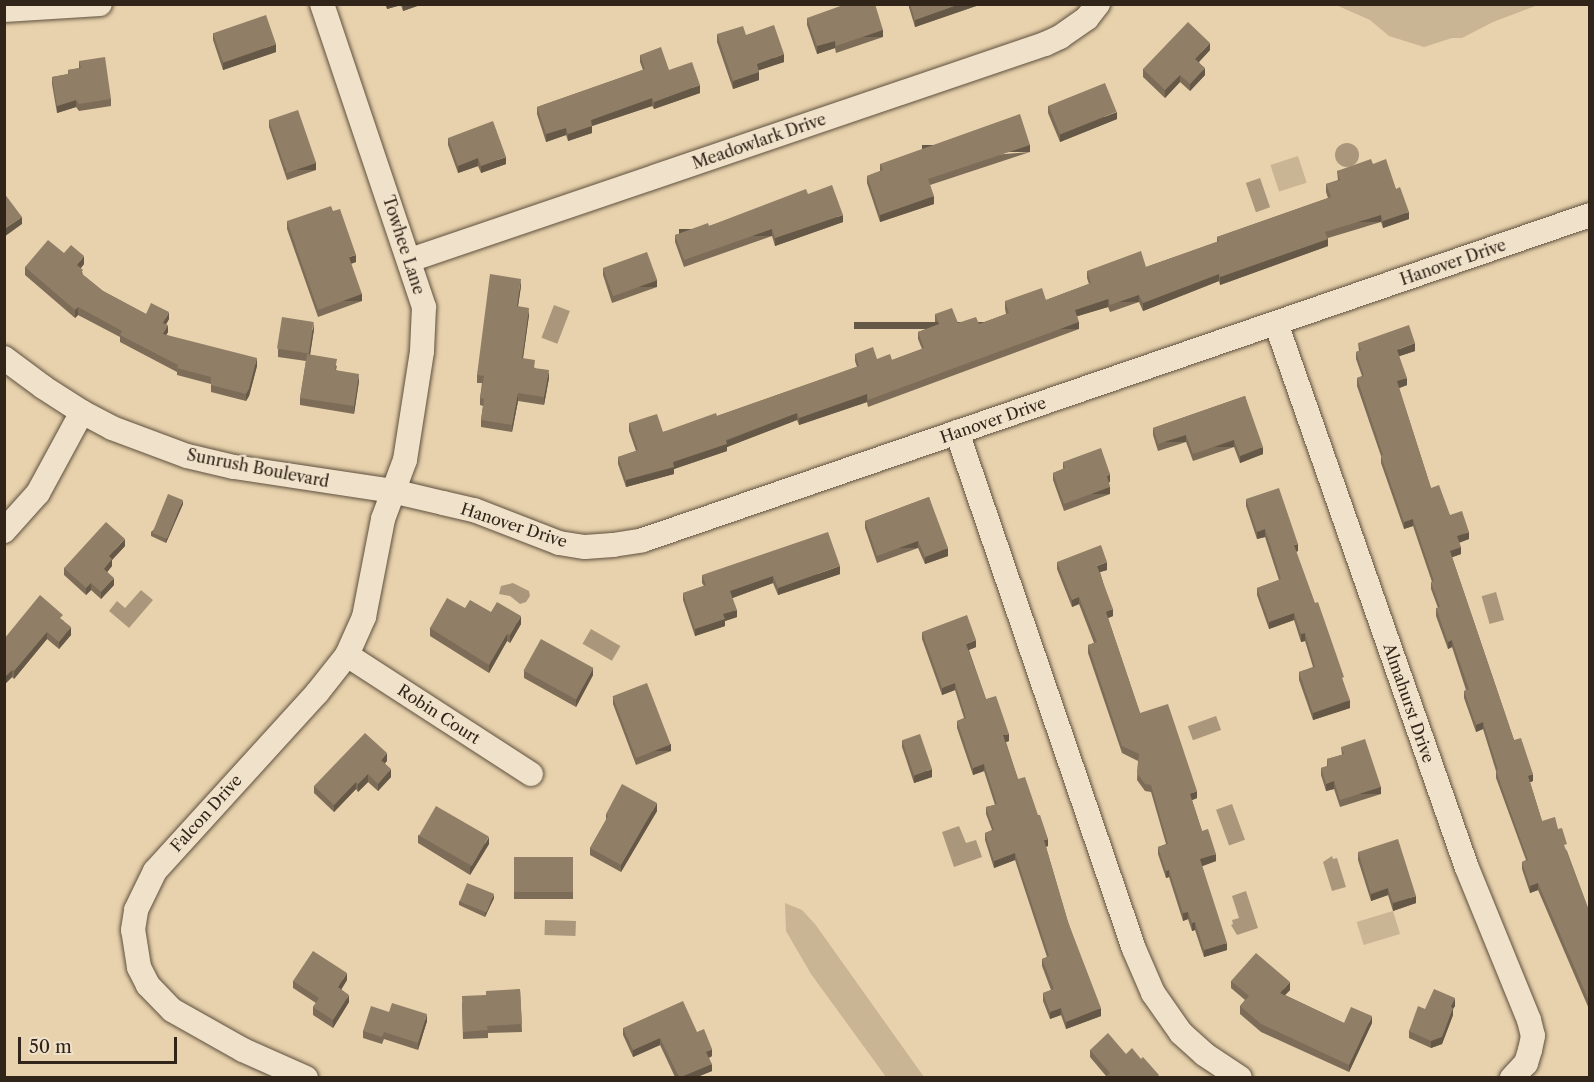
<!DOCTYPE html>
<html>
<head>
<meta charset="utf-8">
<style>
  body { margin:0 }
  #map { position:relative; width:1594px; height:1082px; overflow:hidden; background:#e8d2ad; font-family:"Libre Caslon Text",serif }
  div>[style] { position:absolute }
  .green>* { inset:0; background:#c9b494; transform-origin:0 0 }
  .water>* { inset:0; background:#aa977b; transform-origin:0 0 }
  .round { border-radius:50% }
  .roads { filter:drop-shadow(0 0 2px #5f503e) drop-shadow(0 0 2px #5f503e) }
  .minor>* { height:24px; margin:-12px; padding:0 12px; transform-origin:12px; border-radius:12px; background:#f0e2ca }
  .wall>* { inset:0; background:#7c6c58; transform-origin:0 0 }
  .shaded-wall>* { inset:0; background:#655847; transform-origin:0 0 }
  .building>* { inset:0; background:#907e66; transform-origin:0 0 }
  span { translate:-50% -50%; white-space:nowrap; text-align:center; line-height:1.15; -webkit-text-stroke:4.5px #f0e2ca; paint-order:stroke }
  .street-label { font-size:16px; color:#312419 }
  .frame { position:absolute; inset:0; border:6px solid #312419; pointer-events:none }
  .scale { position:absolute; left:18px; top:1037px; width:159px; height:27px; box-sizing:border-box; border:3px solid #312419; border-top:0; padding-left:8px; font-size:18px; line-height:21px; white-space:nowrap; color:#312419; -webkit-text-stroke:4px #f0e2ca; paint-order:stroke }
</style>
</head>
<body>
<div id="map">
  <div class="green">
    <div style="clip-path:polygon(1336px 5px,1538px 4px,1538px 5px,1493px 22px,1462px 38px,1452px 38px,1424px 47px,1389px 36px,1370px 20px)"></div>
    <div style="left:1298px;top:156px;width:28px;height:29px;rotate:72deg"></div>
    <div style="clip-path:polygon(785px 903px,802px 910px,815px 924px,924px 1077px,886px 1077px,811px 974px,786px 931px)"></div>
    <div style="left:1393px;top:911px;width:24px;height:38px;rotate:73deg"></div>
  </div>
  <div class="water">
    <div class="round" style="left:1335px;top:143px;width:24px;height:24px"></div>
    <div style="left:1260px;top:178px;width:31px;height:15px;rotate:71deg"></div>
    <div style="left:554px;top:305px;width:17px;height:35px;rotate:21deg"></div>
    <div style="clip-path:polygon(513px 583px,529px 591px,530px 596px,526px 602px,520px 604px,510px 596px,499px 594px,501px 586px)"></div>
    <div style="clip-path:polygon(141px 590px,153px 600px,129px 628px,109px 611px,117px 601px,125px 608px)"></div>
    <div style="left:1496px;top:592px;width:29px;height:15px;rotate:74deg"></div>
    <div style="left:591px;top:629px;width:34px;height:17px;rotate:30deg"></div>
    <div style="left:1216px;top:716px;width:15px;height:30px;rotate:70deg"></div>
    <div style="left:1232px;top:804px;width:38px;height:17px;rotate:70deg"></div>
    <div style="clip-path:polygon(959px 826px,966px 843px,976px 840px,982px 857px,954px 867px,942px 832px)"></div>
    <div style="clip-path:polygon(1332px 856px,1333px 859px,1337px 858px,1346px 887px,1332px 891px,1323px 862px)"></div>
    <div style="clip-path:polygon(1246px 891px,1258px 928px,1237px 935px,1231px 925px,1233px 924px,1232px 920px,1239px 918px,1232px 896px)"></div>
    <div style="left:545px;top:920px;width:31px;height:15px;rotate:2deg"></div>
  </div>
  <div class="roads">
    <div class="minor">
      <div style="left:4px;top:10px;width:96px;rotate:-3.6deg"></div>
      <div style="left:410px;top:260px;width:671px;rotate:-18.79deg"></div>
      <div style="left:1045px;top:44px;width:17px;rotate:-25deg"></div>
      <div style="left:1060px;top:37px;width:33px;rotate:-35deg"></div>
      <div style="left:1087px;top:18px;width:18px;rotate:-52deg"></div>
      <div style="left:1276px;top:323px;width:577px;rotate:70.69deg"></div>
      <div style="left:1467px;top:868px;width:164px;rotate:67.8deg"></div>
      <div style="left:1529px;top:1020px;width:16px;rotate:76deg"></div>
      <div style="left:1533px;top:1036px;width:14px;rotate:102deg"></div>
      <div style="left:1530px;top:1050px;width:14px;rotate:107deg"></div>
      <div style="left:1526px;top:1063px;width:21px;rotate:133deg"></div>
      <div style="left:4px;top:358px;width:49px;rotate:36.6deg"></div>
      <div style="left:43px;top:387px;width:46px;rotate:32.7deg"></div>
      <div style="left:82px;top:412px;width:34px;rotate:28deg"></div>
      <div style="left:112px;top:428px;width:80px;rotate:20.5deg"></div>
      <div style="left:187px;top:456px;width:48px;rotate:13.2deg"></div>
      <div style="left:234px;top:467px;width:160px;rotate:8.6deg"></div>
      <div style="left:392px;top:491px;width:52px;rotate:13.2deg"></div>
      <div style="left:443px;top:503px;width:32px;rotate:13deg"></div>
      <div style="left:474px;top:510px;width:91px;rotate:21.2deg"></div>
      <div style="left:559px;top:543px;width:26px;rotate:9deg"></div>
      <div style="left:585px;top:547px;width:28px;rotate:-4deg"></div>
      <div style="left:613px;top:545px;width:30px;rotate:-9deg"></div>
      <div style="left:643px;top:540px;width:1001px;rotate:-18.94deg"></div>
      <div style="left:957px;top:432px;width:546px;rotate:71.1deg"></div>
      <div style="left:1134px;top:949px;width:48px;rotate:66.6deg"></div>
      <div style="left:1153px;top:993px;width:49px;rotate:55deg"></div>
      <div style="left:1181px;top:1033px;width:31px;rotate:42deg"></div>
      <div style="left:1204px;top:1054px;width:43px;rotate:33.7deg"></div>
      <div style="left:4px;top:531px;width:51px;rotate:-48.2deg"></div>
      <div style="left:38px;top:493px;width:92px;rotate:-61.5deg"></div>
      <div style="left:347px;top:655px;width:219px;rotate:32.9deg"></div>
      <div style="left:306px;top:1078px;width:69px;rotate:-156deg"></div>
      <div style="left:243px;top:1050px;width:81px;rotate:-150.6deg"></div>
      <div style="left:172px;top:1010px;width:35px;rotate:-134deg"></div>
      <div style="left:148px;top:985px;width:20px;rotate:-117deg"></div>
      <div style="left:139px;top:967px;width:37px;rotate:-99deg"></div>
      <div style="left:133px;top:930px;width:20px;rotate:-81deg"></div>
      <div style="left:136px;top:910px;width:43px;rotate:-64deg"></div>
      <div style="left:155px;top:871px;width:241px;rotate:-47.7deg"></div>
      <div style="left:317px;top:693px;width:48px;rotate:-51.7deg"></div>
      <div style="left:347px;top:655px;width:42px;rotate:-65.9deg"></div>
      <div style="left:364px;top:617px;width:100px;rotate:-79deg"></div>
      <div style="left:383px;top:519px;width:63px;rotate:-69.6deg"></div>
      <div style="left:405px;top:460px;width:110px;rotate:-81.1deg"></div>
      <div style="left:422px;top:351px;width:44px;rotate:-87.4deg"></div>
      <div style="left:424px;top:307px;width:320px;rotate:-108.6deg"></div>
    </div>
  </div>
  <div class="wall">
    <div style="clip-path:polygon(385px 4px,423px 4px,403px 11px,401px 5px,387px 9px)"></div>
    <div style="clip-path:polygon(908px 4px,979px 4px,979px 5px,915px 27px)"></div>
    <div style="clip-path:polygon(807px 18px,883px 37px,836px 53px,835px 48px,817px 54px,807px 25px)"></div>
    <div style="clip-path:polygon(213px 33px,276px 52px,223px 70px,213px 40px)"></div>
    <div style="clip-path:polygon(717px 34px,784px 62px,759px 70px,759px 80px,733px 89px,717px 42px)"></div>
    <div style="clip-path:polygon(1210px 50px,1199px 62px,1205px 75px,1190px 91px,1180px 82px,1165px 98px,1143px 77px,1143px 69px)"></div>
    <div style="clip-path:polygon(640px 55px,669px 70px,700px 93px,654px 109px,652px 106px,592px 126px,592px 133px,568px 141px,566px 135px,546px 142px,537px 114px,537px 107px,643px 70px,640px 62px)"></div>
    <div style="clip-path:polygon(79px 61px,111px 99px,111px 106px,79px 111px,76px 107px,57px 113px,52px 84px,52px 77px,68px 74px,68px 70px,79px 68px)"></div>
    <div style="clip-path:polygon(1048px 106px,1117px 119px,1060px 142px,1048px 113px)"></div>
    <div style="clip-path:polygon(269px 120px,316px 170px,287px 180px,269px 127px)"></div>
    <div style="clip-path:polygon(448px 138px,506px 164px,481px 173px,478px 166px,458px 173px,448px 145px)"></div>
    <div style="clip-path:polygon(1030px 152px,930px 185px,934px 204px,880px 222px,867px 183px,867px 176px,880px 171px,880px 164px)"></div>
    <div style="clip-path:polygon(1373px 164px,1396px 189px,1409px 219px,1383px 228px,1381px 222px,1328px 238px,1328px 246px,1220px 285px,1219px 281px,1143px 311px,1139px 302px,1110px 312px,1108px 307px,1077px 316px,1079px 329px,868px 407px,867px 402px,799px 425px,797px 420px,727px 447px,727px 451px,674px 469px,674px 474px,626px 487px,618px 464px,618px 457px,636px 451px,629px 431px,629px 423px,663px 432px,717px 416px,857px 367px,855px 361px,855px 354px,877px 359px,892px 360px,922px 349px,918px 339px,918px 332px,937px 325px,935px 322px,935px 314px,958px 323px,979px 324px,1006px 314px,1005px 309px,1005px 301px,1046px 300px,1089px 284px,1087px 278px,1087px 271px,1146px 267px,1217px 242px,1217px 237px,1328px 198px,1326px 192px,1326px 184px,1338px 180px,1337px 171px)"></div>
    <div style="clip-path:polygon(808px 194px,843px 222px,775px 246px,772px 236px,684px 267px,675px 242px,675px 235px,709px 226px)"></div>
    <div style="clip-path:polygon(287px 221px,356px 262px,351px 264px,362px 301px,318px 317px,287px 229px)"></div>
    <div style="clip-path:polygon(64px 253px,84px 264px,81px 268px,83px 275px,103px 291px,146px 314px,169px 319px,166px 324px,168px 332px,166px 335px,257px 366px,249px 396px,246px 401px,211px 392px,211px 384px,177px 375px,177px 372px,120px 342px,120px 337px,78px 315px,75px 318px,25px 275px,25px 267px)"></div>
    <div style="clip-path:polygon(603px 268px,657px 287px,612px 303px,603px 275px)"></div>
    <div style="clip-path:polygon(521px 286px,518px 306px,529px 315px,523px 358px,535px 368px,549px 378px,544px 405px,518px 401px,512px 432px,481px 427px,481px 420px,483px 406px,480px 405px,480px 398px,482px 383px,477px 383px,477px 375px)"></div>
    <div style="clip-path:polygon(314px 329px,310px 355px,337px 366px,336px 370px,359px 381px,354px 414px,300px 405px,300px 398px,306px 361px,278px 357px,278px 349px)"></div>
    <div style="clip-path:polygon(1358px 343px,1415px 351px,1399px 356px,1407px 385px,1399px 388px,1431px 488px,1450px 515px,1469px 539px,1459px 543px,1461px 554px,1452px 557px,1514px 740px,1533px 781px,1530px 782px,1542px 821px,1567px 851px,1588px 908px,1590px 908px,1589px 1009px,1538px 890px,1530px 893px,1522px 869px,1522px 862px,1526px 860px,1496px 778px,1496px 771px,1483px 729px,1476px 732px,1464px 698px,1464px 691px,1466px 690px,1452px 647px,1448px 649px,1436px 616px,1436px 608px,1438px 608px,1431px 589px,1431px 582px,1432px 582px,1413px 526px,1404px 529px,1381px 463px,1381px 456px,1357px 386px,1357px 378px,1362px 376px,1356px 359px,1356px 352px,1359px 351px)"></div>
    <div style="clip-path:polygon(1245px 396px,1263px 454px,1240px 463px,1234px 447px,1193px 461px,1186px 442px,1158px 451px,1153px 435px,1153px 428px)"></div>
    <div style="clip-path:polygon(1063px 462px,1110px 482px,1109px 482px,1110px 494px,1064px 511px,1053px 480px,1053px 473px,1063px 469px)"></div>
    <div style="clip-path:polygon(929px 497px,948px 556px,925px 564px,918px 548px,877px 563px,865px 528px,865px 521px)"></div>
    <div style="clip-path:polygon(1246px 499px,1298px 551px,1296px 552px,1344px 684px,1350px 708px,1313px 720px,1299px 680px,1299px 672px,1313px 667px,1305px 641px,1301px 642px,1294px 620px,1269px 629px,1257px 595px,1257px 588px,1279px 580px,1265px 537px,1257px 539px,1246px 506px)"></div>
    <div style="clip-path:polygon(183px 504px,166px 543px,151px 536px,151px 532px)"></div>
    <div style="clip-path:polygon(125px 546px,112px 560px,112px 566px,107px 572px,114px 585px,101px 599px,91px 590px,86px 595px,64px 575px,64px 568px)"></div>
    <div style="clip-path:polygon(1057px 562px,1107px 570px,1100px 572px,1113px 616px,1108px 618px,1140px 713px,1197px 798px,1192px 800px,1202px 831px,1216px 861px,1202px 866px,1227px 950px,1204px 957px,1195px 930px,1192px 931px,1188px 919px,1183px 921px,1169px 877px,1166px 878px,1158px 854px,1158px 847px,1166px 844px,1151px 792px,1145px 791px,1137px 780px,1138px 761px,1122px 753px,1088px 653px,1088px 645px,1094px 643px,1079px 604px,1072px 607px,1057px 569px)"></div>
    <div style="clip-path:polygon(840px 574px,778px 595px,773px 583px,732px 598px,737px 617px,725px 621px,725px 626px,695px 636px,683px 600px,683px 593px,704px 586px,702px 583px,702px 575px)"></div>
    <div style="clip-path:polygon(465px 608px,491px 612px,521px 624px,510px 643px,507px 641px,489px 673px,430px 636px,430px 628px)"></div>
    <div style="clip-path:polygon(63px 620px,71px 635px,59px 649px,47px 639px,14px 679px,12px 677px,4px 685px,4px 639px)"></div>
    <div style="clip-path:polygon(922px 632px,976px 647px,969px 650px,986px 699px,1009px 741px,1006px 742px,1018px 779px,1048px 846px,1046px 847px,1068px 922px,1101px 1016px,1066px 1029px,1061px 1015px,1050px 1019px,1043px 1001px,1043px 993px,1051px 990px,1042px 966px,1042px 959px,1047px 957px,1015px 860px,994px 868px,985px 840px,985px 833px,992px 830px,986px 814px,986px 807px,995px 805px,984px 771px,973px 775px,957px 728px,957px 721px,964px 718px,955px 690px,942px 695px,922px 639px)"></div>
    <div style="clip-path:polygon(524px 671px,593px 675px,576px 707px,524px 678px)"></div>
    <div style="clip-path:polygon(613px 697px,671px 751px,636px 765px,613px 704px)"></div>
    <div style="clip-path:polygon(902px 740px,932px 777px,914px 783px,902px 747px)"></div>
    <div style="clip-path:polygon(1341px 747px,1381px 794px,1340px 807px,1334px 789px,1326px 791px,1321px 775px,1321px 768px,1327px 766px,1327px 759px,1342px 755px)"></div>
    <div style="clip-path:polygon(387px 761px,385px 763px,391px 777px,378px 791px,368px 782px,358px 792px,356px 789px,334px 812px,314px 793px,314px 786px)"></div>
    <div style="clip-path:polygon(657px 811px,621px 872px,590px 855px,590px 848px,606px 820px,606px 814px)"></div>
    <div style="clip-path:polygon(418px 835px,489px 844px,470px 875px,418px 843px)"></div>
    <div style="clip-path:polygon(1358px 852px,1416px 903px,1393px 911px,1388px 895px,1371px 901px,1358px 860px)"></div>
    <div style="left:514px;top:857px;width:59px;height:42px"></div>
    <div style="clip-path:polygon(494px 898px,485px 917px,459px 905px,459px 901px)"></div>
    <div style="clip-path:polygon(347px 980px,341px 989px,349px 1002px,333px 1028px,313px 1015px,313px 1007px,316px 1003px,293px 988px,293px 981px)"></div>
    <div style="clip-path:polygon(1231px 981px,1290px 990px,1285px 995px,1344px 1023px,1372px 1023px,1349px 1072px,1261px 1032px,1240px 1014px,1240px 1006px,1245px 1000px,1231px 988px)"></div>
    <div style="clip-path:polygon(520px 989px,522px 1032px,488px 1033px,488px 1038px,463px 1039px,462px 1003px,486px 995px)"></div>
    <div style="clip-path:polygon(1455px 1006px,1453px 1009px,1453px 1015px,1442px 1044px,1431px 1048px,1409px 1038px,1409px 1031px,1425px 1009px)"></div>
    <div style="clip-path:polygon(389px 1012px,427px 1021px,418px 1050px,384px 1039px,382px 1044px,363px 1038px,363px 1031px)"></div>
    <div style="clip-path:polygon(623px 1028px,697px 1032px,712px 1056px,709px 1058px,712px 1071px,697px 1077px,675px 1077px,660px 1045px,633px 1057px,623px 1035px)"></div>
    <div style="clip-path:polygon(1090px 1050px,1126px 1054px,1141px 1059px,1159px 1077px,1106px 1076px,1090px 1057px)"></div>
  </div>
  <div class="shaded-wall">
    <div style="clip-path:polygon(387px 4px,401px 4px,401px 5px,387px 9px)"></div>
    <div style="clip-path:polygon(403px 4px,423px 4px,403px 11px)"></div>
    <div style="clip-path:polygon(960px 4px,979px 4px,979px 5px,915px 27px,915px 20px)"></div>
    <div style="left:883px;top:30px;width:7px;height:50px;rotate:90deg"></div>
    <div style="clip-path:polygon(835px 41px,835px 48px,817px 54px,817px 46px)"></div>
    <div style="clip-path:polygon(1210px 43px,1210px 50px,1195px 66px,1195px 59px)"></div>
    <div style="clip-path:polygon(276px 44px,276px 52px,223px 70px,223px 63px)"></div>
    <div style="clip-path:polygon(784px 54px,784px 62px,757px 71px,757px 64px)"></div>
    <div style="clip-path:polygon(1205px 68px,1205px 75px,1190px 91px,1190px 84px)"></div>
    <div style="clip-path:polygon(759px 72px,759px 80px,733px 89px,733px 81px)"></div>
    <div style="clip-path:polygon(1180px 75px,1180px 82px,1165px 98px,1165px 90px)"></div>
    <div style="clip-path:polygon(700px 85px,700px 93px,654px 109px,654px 102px)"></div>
    <div style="clip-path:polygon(652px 98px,652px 106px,592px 126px,592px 133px,568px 141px,568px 134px,591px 120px)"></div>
    <div style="clip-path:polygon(76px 100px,76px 107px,57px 113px,57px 106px)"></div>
    <div style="clip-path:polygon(1117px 112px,1117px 119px,1060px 142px,1060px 134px)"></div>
    <div style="clip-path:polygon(566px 128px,566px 135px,546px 142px,546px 134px)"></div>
    <div style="left:1030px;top:145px;width:7px;height:108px;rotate:90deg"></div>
    <div style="clip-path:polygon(506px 157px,506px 164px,481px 173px,481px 166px)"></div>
    <div style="clip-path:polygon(478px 158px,478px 166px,458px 173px,458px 166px)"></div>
    <div style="left:316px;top:163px;width:7px;height:31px;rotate:90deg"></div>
    <div style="clip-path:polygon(934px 196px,934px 204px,880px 222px,880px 215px)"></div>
    <div style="clip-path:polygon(1409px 212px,1409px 219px,1383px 228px,1383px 221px)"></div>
    <div style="clip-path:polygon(843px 215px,843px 222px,775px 246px,775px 238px)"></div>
    <div style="left:1381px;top:215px;width:7px;height:59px;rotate:90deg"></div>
    <div style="clip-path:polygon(22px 217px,22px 224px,4px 237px,4px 229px)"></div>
    <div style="left:772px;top:229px;width:7px;height:93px;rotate:90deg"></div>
    <div style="clip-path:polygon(1328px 239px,1328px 246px,1220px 285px,1220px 277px)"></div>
    <div style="clip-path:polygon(356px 255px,356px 262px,349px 264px,349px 257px)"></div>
    <div style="clip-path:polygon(84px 256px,84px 264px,77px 272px,77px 265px)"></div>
    <div style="clip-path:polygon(1219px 274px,1219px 281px,1143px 311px,1143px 303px)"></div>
    <div style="clip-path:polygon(521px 279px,521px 286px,517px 313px,517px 306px)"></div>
    <div style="left:657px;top:280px;width:7px;height:48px;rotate:90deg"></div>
    <div style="left:362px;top:294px;width:7px;height:47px;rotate:90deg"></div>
    <div style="left:1139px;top:295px;width:7px;height:31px;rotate:90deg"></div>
    <div style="clip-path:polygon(1108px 299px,1108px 307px,1075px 317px,1075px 310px)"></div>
    <div style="clip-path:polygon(78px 307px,78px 315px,75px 318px,75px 310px)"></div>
    <div style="clip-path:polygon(529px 308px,529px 315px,522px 365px,522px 358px)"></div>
    <div style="clip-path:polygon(169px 312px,169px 319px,163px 330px,163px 323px)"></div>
    <div style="clip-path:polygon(314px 322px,314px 329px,309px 361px,309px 354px)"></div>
    <div style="left:1079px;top:322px;width:7px;height:225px;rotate:90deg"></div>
    <div style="clip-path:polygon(168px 325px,168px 332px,163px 341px,163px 334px)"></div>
    <div style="clip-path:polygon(1415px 343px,1415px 351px,1397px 357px,1397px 350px)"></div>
    <div style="clip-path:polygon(257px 358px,257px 366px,249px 396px,246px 401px,246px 394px)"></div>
    <div style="clip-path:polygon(549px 370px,549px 378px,544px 405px,544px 397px)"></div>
    <div style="clip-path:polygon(359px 374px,359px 381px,354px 414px,354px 406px)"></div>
    <div style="clip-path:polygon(1407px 378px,1407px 385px,1397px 389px,1397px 381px)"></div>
    <div style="clip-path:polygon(518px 393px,518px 401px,512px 432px,512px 425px)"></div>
    <div style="clip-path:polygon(867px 394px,867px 402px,799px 425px,799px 418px)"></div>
    <div style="clip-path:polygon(797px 413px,797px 420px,727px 447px,727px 451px,674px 469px,674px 474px,626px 487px,626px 480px)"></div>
    <div style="left:1186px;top:435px;width:7px;height:29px;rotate:90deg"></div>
    <div style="left:1234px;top:440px;width:7px;height:43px;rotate:90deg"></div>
    <div style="clip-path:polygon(1263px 447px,1263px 454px,1240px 463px,1240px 456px)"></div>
    <div style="clip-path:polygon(1110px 474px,1110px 482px,1107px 483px,1107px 476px)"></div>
    <div style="left:1110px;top:487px;width:7px;height:49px;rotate:90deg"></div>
    <div style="clip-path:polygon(183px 500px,183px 504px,166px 543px,166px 539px)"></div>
    <div style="clip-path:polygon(1413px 519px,1413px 526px,1404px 529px,1404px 522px)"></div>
    <div style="clip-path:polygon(1265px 529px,1265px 537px,1257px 539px,1257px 532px)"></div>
    <div style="clip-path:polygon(1469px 532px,1469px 539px,1457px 543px,1457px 536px)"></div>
    <div style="clip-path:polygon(125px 539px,125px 546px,112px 560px,112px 566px,104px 576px,104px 569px,109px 556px)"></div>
    <div style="left:918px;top:541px;width:7px;height:44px;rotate:90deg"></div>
    <div style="clip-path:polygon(1298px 544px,1298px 551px,1294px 552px,1294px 545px)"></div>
    <div style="clip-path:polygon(1461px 547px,1461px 554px,1450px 558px,1450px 551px)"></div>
    <div style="clip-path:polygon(948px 548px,948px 556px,925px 564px,925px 557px)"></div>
    <div style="clip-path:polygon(1107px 562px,1107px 570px,1097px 573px,1097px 566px)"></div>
    <div style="clip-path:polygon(840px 566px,840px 574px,778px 595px,778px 588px)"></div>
    <div style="clip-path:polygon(773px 576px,773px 583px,730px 599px,730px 591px)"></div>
    <div style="clip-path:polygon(114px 578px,114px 585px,101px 599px,101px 592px)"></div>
    <div style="clip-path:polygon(91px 583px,91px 590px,86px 595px,86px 588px)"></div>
    <div style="clip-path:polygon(1079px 597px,1079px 604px,1072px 607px,1072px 600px)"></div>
    <div style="clip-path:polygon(1113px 609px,1113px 616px,1106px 619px,1106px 612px)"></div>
    <div style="clip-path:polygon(737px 610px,737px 617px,725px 621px,725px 626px,695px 636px,695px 629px,723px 614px)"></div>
    <div style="clip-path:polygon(1294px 613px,1294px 620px,1269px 629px,1269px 622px)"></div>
    <div style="clip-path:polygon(521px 616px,521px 624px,510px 643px,510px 635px)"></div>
    <div style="clip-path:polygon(71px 627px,71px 635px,59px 649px,59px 642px)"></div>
    <div style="clip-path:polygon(47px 632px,47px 639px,14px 679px,14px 671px)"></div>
    <div style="clip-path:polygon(1305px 633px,1305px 641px,1301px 642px,1301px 634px)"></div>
    <div style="clip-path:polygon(507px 634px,507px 641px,489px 673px,489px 665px)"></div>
    <div style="clip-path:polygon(976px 640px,976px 647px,966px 651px,966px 644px)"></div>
    <div style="clip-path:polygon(1452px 640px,1452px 647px,1448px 649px,1448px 642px)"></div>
    <div style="clip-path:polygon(593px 668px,593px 675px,576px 707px,576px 700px)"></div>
    <div style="clip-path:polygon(12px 670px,12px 677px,4px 685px,4px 678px)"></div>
    <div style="clip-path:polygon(955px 683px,955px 690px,942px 695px,942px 688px)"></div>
    <div style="clip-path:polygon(1350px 700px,1350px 708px,1313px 720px,1313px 713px)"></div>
    <div style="clip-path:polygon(1483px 722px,1483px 729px,1476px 732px,1476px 725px)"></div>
    <div style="clip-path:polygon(1009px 734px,1009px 741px,1003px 743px,1003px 735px)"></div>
    <div style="left:671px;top:744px;width:7px;height:38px;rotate:90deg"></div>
    <div style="clip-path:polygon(387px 753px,387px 761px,381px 767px,381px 760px)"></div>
    <div style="clip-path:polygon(984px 764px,984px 771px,973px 775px,973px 768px)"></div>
    <div style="clip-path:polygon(391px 769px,391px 777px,378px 791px,378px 784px)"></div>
    <div style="clip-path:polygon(932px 769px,932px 777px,914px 783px,914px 776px)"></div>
    <div style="clip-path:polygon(368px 774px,368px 782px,358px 792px,358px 784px)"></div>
    <div style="clip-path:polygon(1533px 774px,1533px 781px,1528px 783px,1528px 776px)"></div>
    <div style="clip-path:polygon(1334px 781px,1334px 789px,1326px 791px,1326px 784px)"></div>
    <div style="clip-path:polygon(356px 782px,356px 789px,334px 812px,334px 805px)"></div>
    <div style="left:1381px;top:787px;width:7px;height:43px;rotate:90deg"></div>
    <div style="clip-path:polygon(1197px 791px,1197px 798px,1190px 801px,1190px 794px)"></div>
    <div style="clip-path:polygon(657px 803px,657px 811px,621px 872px,621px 865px)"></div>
    <div style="clip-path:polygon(489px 837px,489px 844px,470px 875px,470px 868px)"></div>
    <div style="clip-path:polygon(1048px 839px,1048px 846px,1044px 847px,1044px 840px)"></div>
    <div style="clip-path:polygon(1015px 853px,1015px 860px,994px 868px,994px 861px)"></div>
    <div style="clip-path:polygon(1216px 854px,1216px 861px,1200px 867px,1200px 859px)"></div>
    <div style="clip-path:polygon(1169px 870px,1169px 877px,1166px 878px,1166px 871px)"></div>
    <div style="clip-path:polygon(1538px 883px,1538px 890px,1530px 893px,1530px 886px)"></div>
    <div style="clip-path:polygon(1388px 888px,1388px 895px,1371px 901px,1371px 894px)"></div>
    <div style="clip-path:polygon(494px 894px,494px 898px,485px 917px,485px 914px)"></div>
    <div style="clip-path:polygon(1416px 896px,1416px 903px,1393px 911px,1393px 903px)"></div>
    <div style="clip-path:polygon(1188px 912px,1188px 919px,1183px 921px,1183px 913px)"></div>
    <div style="clip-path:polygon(1195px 922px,1195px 930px,1192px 931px,1192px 923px)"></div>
    <div style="clip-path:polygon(1227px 943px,1227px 950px,1204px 957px,1204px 950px)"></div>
    <div style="clip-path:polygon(347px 973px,347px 980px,338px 995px,338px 987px)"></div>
    <div style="clip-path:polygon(1290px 982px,1290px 990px,1280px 1000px,1280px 993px)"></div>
    <div style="clip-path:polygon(349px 995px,349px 1002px,333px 1028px,333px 1020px)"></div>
    <div style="clip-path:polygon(1455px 998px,1455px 1006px,1453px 1009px,1453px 1015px,1442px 1044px,1431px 1048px,1431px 1041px)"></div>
    <div style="clip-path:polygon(1061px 1008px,1061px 1015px,1050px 1019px,1050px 1012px)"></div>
    <div style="clip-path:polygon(1101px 1008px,1101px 1016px,1066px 1029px,1066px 1022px)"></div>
    <div style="clip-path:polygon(427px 1014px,427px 1021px,418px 1050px,418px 1043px)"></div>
    <div style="clip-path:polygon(1372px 1016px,1372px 1023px,1349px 1072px,1349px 1065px)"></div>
    <div style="clip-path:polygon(660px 1038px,660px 1045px,633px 1057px,633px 1050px)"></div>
    <div style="clip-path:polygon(712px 1049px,712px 1056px,706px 1059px,706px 1052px)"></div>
    <div style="clip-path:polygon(712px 1064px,712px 1071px,697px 1077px,681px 1077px)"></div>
  </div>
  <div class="building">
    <div style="clip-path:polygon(846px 4px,875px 4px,883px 30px,836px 46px,835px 41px,817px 46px,807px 18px)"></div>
    <div style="clip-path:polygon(910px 4px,960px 4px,915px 20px)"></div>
    <div style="left:266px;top:15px;width:31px;height:56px;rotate:71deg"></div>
    <div style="clip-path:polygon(1188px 22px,1210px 43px,1195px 59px,1205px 68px,1190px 84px,1180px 75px,1165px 90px,1143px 69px)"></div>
    <div style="clip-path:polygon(774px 25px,784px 54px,757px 64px,759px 72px,733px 81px,717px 34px,743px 26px,746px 35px)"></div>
    <div style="clip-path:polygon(661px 47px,669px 70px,692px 62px,700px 85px,654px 102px,652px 98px,591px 120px,592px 126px,568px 134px,566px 128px,546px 134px,537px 107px,645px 69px,640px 55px)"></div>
    <div style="clip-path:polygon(105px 57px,111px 99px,79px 104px,76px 100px,57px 106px,52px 77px,69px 74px,68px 70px,81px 68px,79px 61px)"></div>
    <div style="left:1105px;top:83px;width:31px;height:61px;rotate:68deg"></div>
    <div style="left:298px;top:110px;width:56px;height:31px;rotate:71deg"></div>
    <div style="clip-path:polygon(1020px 114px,1030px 145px,928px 179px,934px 196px,880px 215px,867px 176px,883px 170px,880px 164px)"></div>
    <div style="clip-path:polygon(493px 121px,506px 157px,481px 166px,478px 158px,458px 166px,448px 138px)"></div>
    <div style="clip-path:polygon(1371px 159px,1373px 164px,1386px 159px,1396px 189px,1400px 187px,1409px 212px,1383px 221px,1381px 215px,1325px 232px,1328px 239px,1220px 277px,1219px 274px,1143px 303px,1139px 295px,1110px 305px,1108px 299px,1075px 310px,1079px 322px,868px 400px,867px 394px,799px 418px,797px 413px,726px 440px,727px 444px,673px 462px,674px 467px,626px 480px,618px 457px,638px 450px,629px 423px,657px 414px,663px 432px,716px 413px,717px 416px,859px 366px,855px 354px,873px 347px,877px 359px,890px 354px,892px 360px,924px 348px,918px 332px,939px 324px,935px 314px,952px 308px,958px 323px,976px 317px,979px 324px,1009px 313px,1005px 301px,1042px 288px,1046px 300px,1091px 283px,1087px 271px,1141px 251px,1146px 267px,1219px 241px,1217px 237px,1331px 197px,1326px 184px,1340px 180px,1337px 171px)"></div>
    <div style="clip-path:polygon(832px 185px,843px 215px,775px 238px,772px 229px,684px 260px,675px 235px,708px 223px,709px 226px,806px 189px,808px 194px)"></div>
    <div style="clip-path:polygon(4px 193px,22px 217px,4px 229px)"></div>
    <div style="clip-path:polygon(331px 206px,333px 211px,340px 209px,356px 255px,349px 257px,362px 294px,318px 310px,287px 221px)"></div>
    <div style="clip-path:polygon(48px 240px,64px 253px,71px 245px,84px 256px,77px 265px,83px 270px,81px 273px,103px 291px,146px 314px,151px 303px,169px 312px,163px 323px,168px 325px,163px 334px,257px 358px,249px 389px,246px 394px,211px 385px,211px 377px,177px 368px,178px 365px,120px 335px,122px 331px,78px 307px,75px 310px,25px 267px)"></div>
    <div style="left:647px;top:252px;width:30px;height:47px;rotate:70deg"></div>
    <div style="clip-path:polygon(490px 274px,521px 279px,517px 306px,529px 308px,522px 358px,535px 360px,534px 368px,549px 370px,544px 397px,518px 393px,512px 425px,481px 420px,484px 399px,480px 398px,484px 376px,477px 375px)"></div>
    <div style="left:282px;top:317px;width:32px;height:32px;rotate:9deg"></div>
    <div style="clip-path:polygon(1409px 325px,1415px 343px,1397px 350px,1407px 378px,1397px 381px,1431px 488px,1439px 485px,1450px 515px,1462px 511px,1469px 532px,1457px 536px,1461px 547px,1450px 551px,1514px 740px,1521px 738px,1533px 774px,1528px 776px,1542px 821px,1555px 817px,1558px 829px,1562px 828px,1567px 844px,1564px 845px,1588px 908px,1590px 908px,1589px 1001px,1538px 883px,1530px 886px,1522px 862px,1528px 860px,1496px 771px,1498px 770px,1483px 722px,1476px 725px,1464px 691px,1469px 689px,1452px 640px,1448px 642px,1436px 608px,1440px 607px,1431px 582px,1434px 581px,1413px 519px,1404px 522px,1381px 456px,1383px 455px,1357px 378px,1364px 376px,1356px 352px,1361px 350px,1358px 343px)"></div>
    <div style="clip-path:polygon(307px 354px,337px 359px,335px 370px,359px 374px,354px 406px,300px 398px)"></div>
    <div style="clip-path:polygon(1245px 396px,1263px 447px,1240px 456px,1234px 440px,1193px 454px,1186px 435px,1158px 444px,1153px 428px)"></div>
    <div style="clip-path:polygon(1101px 448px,1110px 474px,1107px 476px,1110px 487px,1064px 504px,1053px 473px,1065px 468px,1063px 462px)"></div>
    <div style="clip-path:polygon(1279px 488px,1298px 544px,1294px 545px,1315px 603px,1318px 602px,1344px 677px,1342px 678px,1350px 700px,1313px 713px,1299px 672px,1315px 667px,1305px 633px,1301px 634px,1294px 613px,1269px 622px,1257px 588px,1281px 579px,1265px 529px,1257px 532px,1246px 499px)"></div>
    <div style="left:168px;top:494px;width:16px;height:42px;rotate:22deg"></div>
    <div style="clip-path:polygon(929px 497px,948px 548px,925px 557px,918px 541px,877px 556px,865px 521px)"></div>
    <div style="clip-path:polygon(106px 522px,125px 539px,109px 556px,112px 559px,104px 569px,114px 578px,101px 592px,91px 583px,86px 588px,64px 568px)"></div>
    <div style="clip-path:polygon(828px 532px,840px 566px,778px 588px,773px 576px,730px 591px,737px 610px,723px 614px,725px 619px,695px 629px,683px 593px,706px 585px,702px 575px)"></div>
    <div style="clip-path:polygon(1101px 545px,1107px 562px,1097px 566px,1113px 609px,1106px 612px,1140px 713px,1168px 704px,1197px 791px,1190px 794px,1202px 831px,1208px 829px,1216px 854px,1200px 859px,1227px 943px,1204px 950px,1195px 922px,1192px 923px,1188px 912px,1183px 913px,1169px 870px,1166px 871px,1158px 847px,1168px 844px,1151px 785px,1145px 784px,1137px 773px,1139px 754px,1122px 746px,1088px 645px,1097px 642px,1079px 597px,1072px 600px,1057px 562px)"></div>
    <div style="clip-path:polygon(40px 595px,63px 615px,60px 618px,71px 627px,59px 642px,47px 632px,14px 671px,12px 670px,4px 678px,4px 639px)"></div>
    <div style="clip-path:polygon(447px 598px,465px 608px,470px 600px,491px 612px,497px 602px,521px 616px,510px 635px,507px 634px,489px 665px,430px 628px)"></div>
    <div style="clip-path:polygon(967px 615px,976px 640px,966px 644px,986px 699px,996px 696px,1009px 734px,1003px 735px,1018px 779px,1025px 777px,1038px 815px,1040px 815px,1048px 839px,1044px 840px,1068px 922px,1101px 1008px,1066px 1022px,1061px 1008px,1050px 1012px,1043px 993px,1054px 989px,1042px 959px,1049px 956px,1015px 853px,994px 861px,985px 833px,994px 830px,986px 807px,997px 804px,984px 764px,973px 768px,957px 721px,966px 718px,955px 683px,942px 688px,922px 632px)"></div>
    <div style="left:541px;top:639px;width:60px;height:36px;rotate:29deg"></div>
    <div style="left:647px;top:683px;width:66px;height:37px;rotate:69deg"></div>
    <div style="clip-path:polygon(365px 733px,387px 753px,381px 760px,391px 769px,378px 784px,368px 774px,358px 784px,356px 782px,334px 805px,314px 786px)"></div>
    <div style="left:920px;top:734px;width:37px;height:19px;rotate:71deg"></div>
    <div style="clip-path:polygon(1365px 739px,1381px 787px,1340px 800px,1334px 781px,1326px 784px,1321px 768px,1328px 766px,1327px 759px,1344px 754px,1341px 747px)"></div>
    <div style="clip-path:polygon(622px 784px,657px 803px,621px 865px,590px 848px,608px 816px,606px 814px)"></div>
    <div style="left:436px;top:806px;width:61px;height:34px;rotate:30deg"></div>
    <div style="clip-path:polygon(1398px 839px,1416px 896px,1393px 903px,1388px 888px,1371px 894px,1358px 852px)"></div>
    <div style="left:514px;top:857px;width:59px;height:35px"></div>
    <div style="left:467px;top:883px;width:29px;height:20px;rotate:22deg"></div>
    <div style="clip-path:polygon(313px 951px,347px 973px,338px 987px,349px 995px,333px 1020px,313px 1007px,319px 998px,293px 981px)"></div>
    <div style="clip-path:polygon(1256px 953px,1290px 982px,1280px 993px,1344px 1023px,1351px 1007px,1372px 1016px,1349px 1065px,1261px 1024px,1240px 1006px,1249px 996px,1231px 981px)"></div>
    <div style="clip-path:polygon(520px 989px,522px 1024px,487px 1026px,488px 1030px,463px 1032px,462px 996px,486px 995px,486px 991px)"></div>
    <div style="clip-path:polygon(1434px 989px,1455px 998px,1451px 1007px,1453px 1008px,1442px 1037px,1431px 1041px,1409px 1031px,1418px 1006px,1425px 1009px)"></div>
    <div style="clip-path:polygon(683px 1001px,697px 1032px,704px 1029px,712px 1049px,706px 1052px,712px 1064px,681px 1077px,679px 1077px,660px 1038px,633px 1050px,623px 1028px)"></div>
    <div style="clip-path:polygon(392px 1003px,427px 1014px,418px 1043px,384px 1032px,382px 1037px,363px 1031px,371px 1006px,389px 1012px)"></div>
    <div style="clip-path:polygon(1108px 1033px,1126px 1054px,1132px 1048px,1141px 1059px,1143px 1057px,1159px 1075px,1157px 1077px,1105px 1077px,1110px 1073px,1090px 1050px)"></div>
  </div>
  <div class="street-label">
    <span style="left:759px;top:141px;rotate:-19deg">Meadowlark Drive</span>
    <span style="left:404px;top:245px;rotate:72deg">Towhee Lane</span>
    <span style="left:1453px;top:262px;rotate:-19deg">Hanover Drive</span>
    <span style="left:993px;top:420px;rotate:-19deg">Hanover Drive</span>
    <span style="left:258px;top:468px;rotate:11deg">Sunrush Boulevard</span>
    <span style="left:514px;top:525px;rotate:18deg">Hanover Drive</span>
    <span style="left:1409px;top:703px;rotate:71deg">Almahurst Drive</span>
    <span style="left:439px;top:714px;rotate:33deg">Robin Court</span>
    <span style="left:206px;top:813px;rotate:-48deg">Falcon Drive</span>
  </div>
  <div class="frame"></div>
  <div class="scale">50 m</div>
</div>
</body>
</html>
